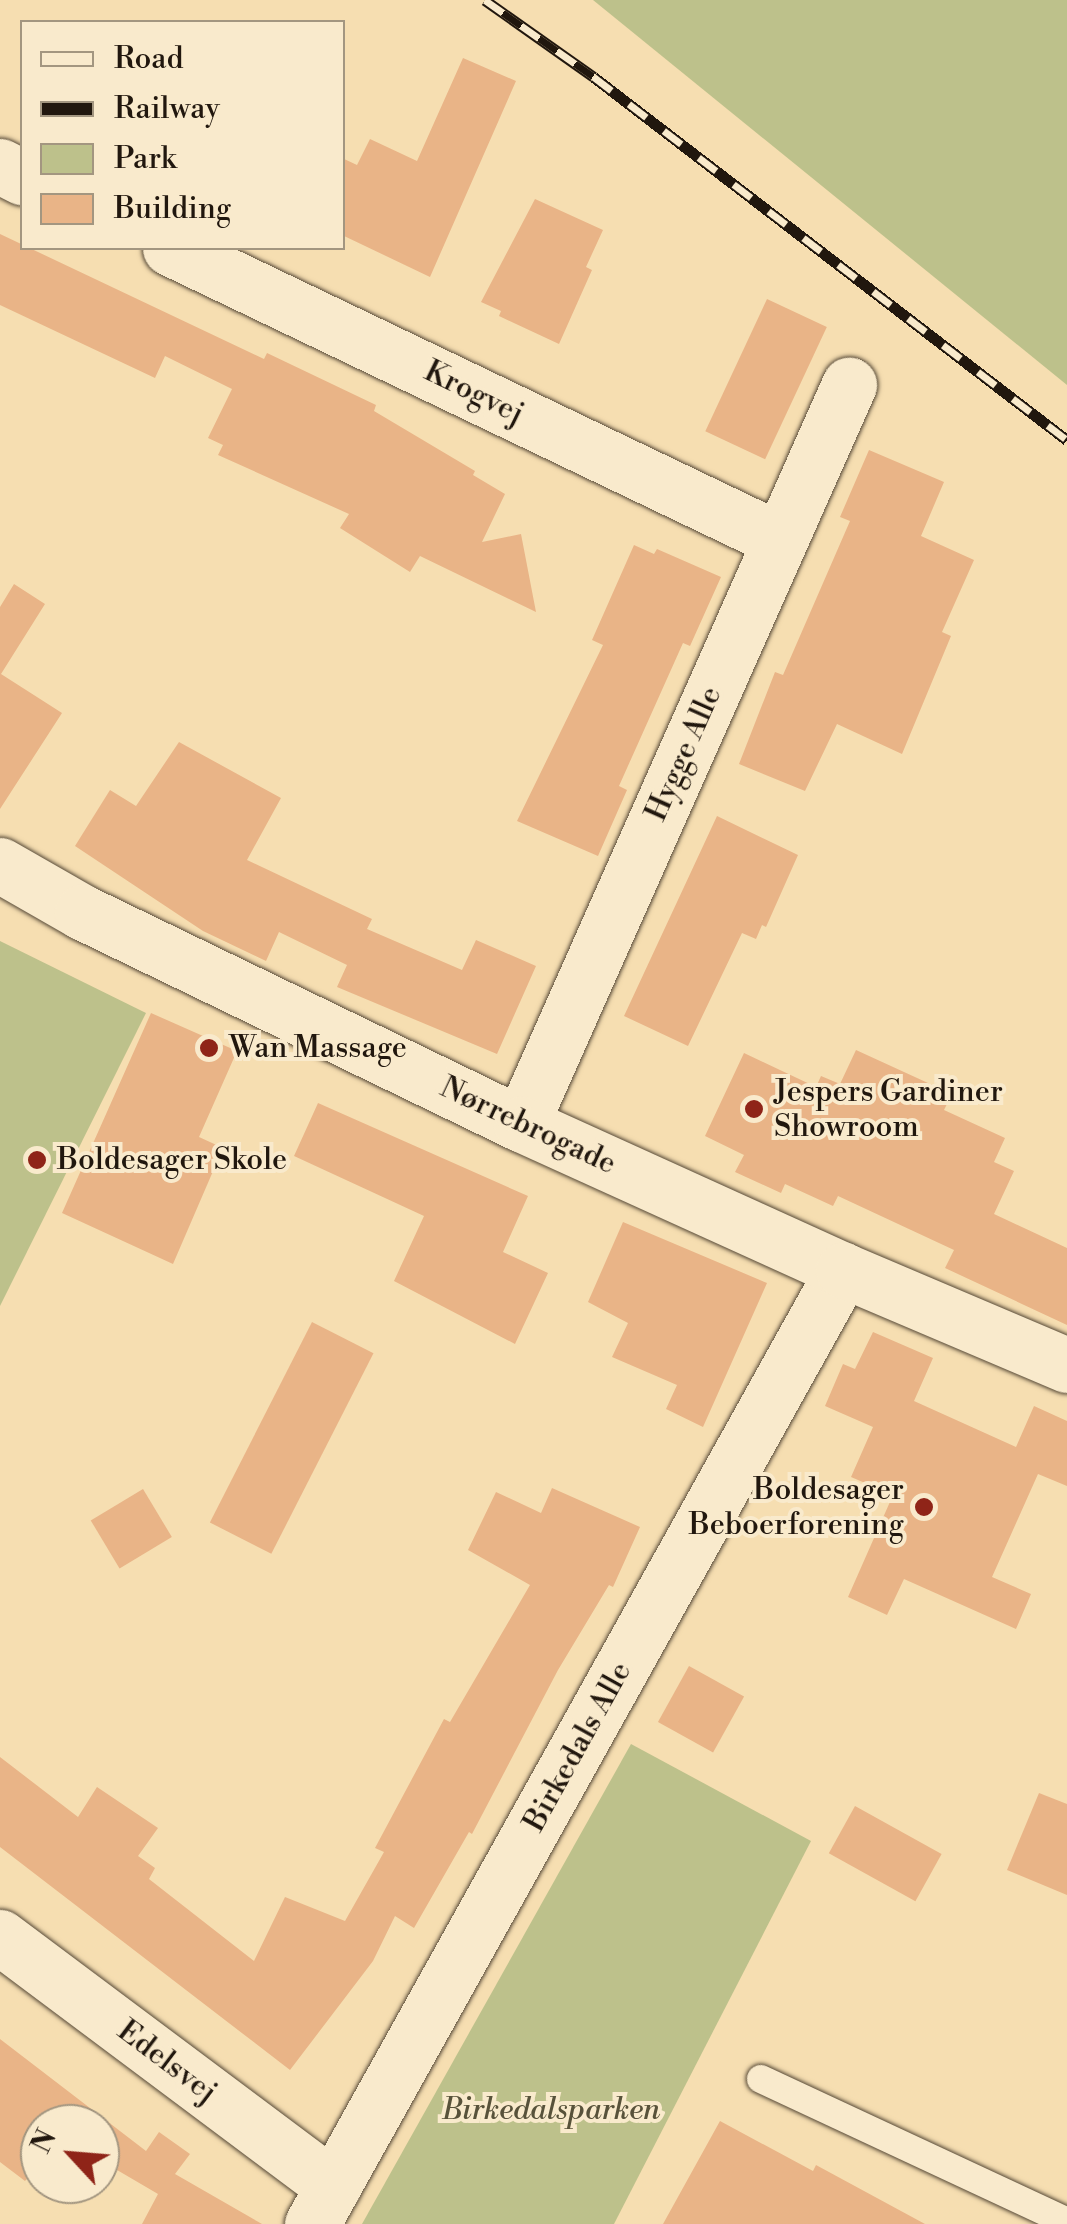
<!DOCTYPE html>
<html>
<head>
<meta charset="utf-8">
<style>
  body { margin:0 }
  #map { position:relative; width:1067px; height:2224px; overflow:hidden; background:#f6deb1; font-family:"Libre Bodoni",serif }
  div>[style] { position:absolute }
  .green>* { inset:0; background:#bdc18b }
  .building>* { inset:0; background:#e9b487; transform-origin:0 0 }
  .roads { filter:drop-shadow(0 0 2px #564937) drop-shadow(0 0 2px #564937) }
  .service>* { height:28px; margin:-14px; padding:0 14px; transform-origin:14px; border-radius:14px; background:#f9eacc }
  .minor>* { height:55px; margin:-27.5px; padding:0 27.5px; transform-origin:27.5px; border-radius:27.5px; background:#f9eacc }
  .tertiary>* { height:55px; margin:-27.5px; padding:0 27.5px; transform-origin:27.5px; border-radius:27.5px; background:#f9eacc }
  .rail>* { height:11px; margin-top:-5.5px; transform-origin:0; background:repeating-linear-gradient(90deg,#f9eacc 0 22px,#21170e 0 44px); box-sizing:border-box; border-block:2px solid #21170e }
  .dots>* { width:28px; height:28px; translate:-50% -50%; box-sizing:border-box; border:5px solid #f9eacc; border-radius:50% }
  span { translate:-50% -50%; white-space:nowrap; text-align:center; line-height:1.15; -webkit-text-stroke:8px #f9eacc; paint-order:stroke }
  .street-label { font-size:30px; color:#21170e }
  .poi-label { font-size:30px; color:#21170e }
  .left { translate:0 -50%; text-align:left }
  .right { translate:-100% -50%; text-align:right }
  .park-label { font-size:30px; color:#58523a; font-style:italic }
  .legend { position:absolute; left:20px; top:20px; width:325px; height:230px; box-sizing:border-box; background:#f9eacc; border:2px solid #a39680; margin:0; padding:12px 18px; list-style:none; font-size:30px; color:#21170e }
  .legend li { display:flex; align-items:center; gap:20px; height:50px }
  .legend b { width:50px; border:2px solid #a39680 }
  .north { position:absolute; left:20px; top:2104px; width:100px; height:100px; box-sizing:border-box; background:#f9eacc; border:2px solid #a39680; border-radius:50%; rotate:296deg; font-size:28px; font-weight:700; line-height:40px; text-align:center; color:#21170e }
  .north::after { content:''; display:block; margin:auto; width:35px; height:45px; background:#8f2418; clip-path:polygon(50% 0,100% 100%,50% 72%,0 100%) }
</style>
</head>
<body>
<div id="map">
  <div class="green">
    <div style="clip-path:polygon(593px 0,1067px 0,1067px 385px)"></div>
    <div style="clip-path:polygon(0 941px,146px 1013px,0 1306px)"></div>
    <div style="clip-path:polygon(631px 1744px,811px 1841px,614px 2224px,362px 2224px)"></div>
  </div>
  <div class="building">
    <div style="clip-path:polygon(463px 58px,516px 81px,430px 277px,342px 235px,342px 158px,357px 165px,370px 139px,417px 161px)"></div>
    <div style="clip-path:polygon(535px 199px,603px 230px,586px 267px,592px 270px,559px 344px,499px 316px,501px 311px,481px 302px)"></div>
    <div style="clip-path:polygon(0 234px,264px 359px,267px 353px,376px 405px,374px 411px,475px 471px,473px 475px,505px 494px,482px 542px,521px 534px,536px 612px,420px 556px,410px 572px,340px 528px,349px 514px,218px 455px,223px 445px,208px 438px,232px 389px,165px 356px,155px 378px,0 305px)"></div>
    <div style="left:767px;top:299px;width:66px;height:146px;rotate:25deg"></div>
    <div style="clip-path:polygon(869px 450px,944px 482px,921px 536px,974px 560px,942px 632px,951px 636px,902px 754px,837px 724px,805px 791px,739px 764px,775px 672px,783px 675px,850px 521px,840px 517px)"></div>
    <div style="clip-path:polygon(634px 545px,654px 554px,657px 549px,721px 577px,690px 646px,683px 643px,619px 786px,627px 790px,598px 856px,517px 821px,603px 645px,592px 640px)"></div>
    <div style="clip-path:polygon(14px 584px,45px 604px,1px 674px,62px 713px,0 809px,0 607px)"></div>
    <div style="clip-path:polygon(179px 742px,281px 798px,247px 860px,372px 919px,367px 929px,462px 970px,476px 940px,536px 966px,497px 1054px,337px 987px,347px 965px,279px 932px,266px 961px,203px 931px,75px 846px,110px 790px,136px 806px)"></div>
    <div style="clip-path:polygon(717px 816px,798px 855px,766px 927px,762px 925px,756px 939px,742px 933px,688px 1046px,624px 1016px)"></div>
    <div style="clip-path:polygon(151px 1013px,237px 1051px,199px 1137px,223px 1148px,173px 1264px,62px 1213px)"></div>
    <div style="clip-path:polygon(856px 1050px,952px 1094px,944px 1110px,1005px 1138px,994px 1162px,1014px 1171px,994px 1214px,1067px 1248px,1067px 1325px,945px 1268px,954px 1250px,838px 1196px,833px 1206px,785px 1184px,781px 1193px,735px 1172px,744px 1155px,705px 1136px,744px 1053px,816px 1087px,821px 1076px,840px 1084px)"></div>
    <div style="clip-path:polygon(318px 1103px,528px 1196px,503px 1252px,548px 1273px,515px 1344px,394px 1281px,424px 1216px,294px 1156px)"></div>
    <div style="clip-path:polygon(623px 1222px,767px 1283px,703px 1427px,666px 1409px,677px 1385px,612px 1357px,628px 1323px,588px 1302px)"></div>
    <div style="left:312px;top:1322px;width:69px;height:225px;rotate:27deg"></div>
    <div style="clip-path:polygon(873px 1332px,933px 1358px,914px 1401px,1016px 1447px,1034px 1406px,1067px 1421px,1067px 1486px,1038px 1474px,992px 1577px,1031px 1594px,1016px 1629px,904px 1579px,887px 1615px,848px 1597px,893px 1495px,851px 1477px,873px 1427px,825px 1406px,843px 1364px,855px 1369px)"></div>
    <div style="clip-path:polygon(552px 1488px,640px 1527px,613px 1587px,609px 1585px,558px 1670px,472px 1834px,469px 1832px,414px 1928px,395px 1916px,373px 1961px,290px 2070px,0 1847px,0 1757px,78px 1817px,97px 1787px,158px 1828px,138px 1856px,155px 1868px,149px 1879px,254px 1961px,285px 1897px,345px 1921px,384px 1852px,375px 1848px,444px 1719px,450px 1722px,530px 1585px,468px 1550px,496px 1492px,541px 1513px)"></div>
    <div style="left:143px;top:1489px;width:56px;height:61px;rotate:59deg"></div>
    <div style="left:689px;top:1666px;width:63px;height:64px;rotate:29deg"></div>
    <div style="clip-path:polygon(1039px 1793px,1067px 1804px,1067px 1895px,1007px 1870px)"></div>
    <div style="left:855px;top:1806px;width:99px;height:54px;rotate:29deg"></div>
    <div style="clip-path:polygon(0 2039px,146px 2151px,159px 2132px,190px 2154px,175px 2174px,262px 2224px,142px 2224px,158px 2194px,100px 2160px,100px 2124px,40px 2124px,40px 2184px,44px 2184px,42px 2186px,29px 2176px,25px 2181px,0 2162px)"></div>
    <div style="clip-path:polygon(720px 2121px,813px 2171px,816px 2165px,925px 2224px,663px 2224px)"></div>
  </div>
  <div class="roads">
    <div class="service">
      <div style="left:761px;top:2079px;width:338px;rotate:25deg"></div>
    </div>
    <div class="minor">
      <div style="left:0;top:166px;width:25px;rotate:27deg"></div>
      <div style="left:170px;top:248px;width:674px;rotate:25.58deg"></div>
      <div style="left:521px;top:1124px;width:809px;rotate:-66.07deg"></div>
      <div style="left:0;top:1937px;width:416px;rotate:36.8deg"></div>
      <div style="left:312px;top:2224px;width:1092px;rotate:-60.9deg"></div>
    </div>
    <div class="tertiary">
      <div style="left:0;top:865px;width:95px;rotate:29.8deg"></div>
      <div style="left:82px;top:912px;width:488px;rotate:25.8deg"></div>
      <div style="left:521px;top:1124px;width:354px;rotate:24.4deg"></div>
      <div style="left:843px;top:1270px;width:243px;rotate:23deg"></div>
    </div>
  </div>
  <div class="rail">
    <div style="left:485px;top:0;width:133px;rotate:35.2deg"></div>
    <div style="left:594px;top:77px;width:596px;rotate:37.5deg"></div>
  </div>
  <div class="dots">
    <div style="left:209px;top:1048px;background:#8f2418"></div>
    <div style="left:754px;top:1109px;background:#8f2418"></div>
    <div style="left:37px;top:1160px;background:#8f2418"></div>
    <div style="left:924px;top:1507px;background:#8f2418"></div>
  </div>
  <div class="street-label">
    <span style="left:474px;top:393px;rotate:26deg">Krogvej</span>
    <span style="left:684px;top:754px;rotate:-66deg">Hygge Alle</span>
    <span style="left:528px;top:1126px;rotate:25deg">Nørrebrogade</span>
    <span style="left:578px;top:1747px;rotate:-61deg">Birkedals Alle</span>
    <span style="left:167px;top:2062px;rotate:37deg">Edelsvej</span>
  </div>
  <div class="poi-label">
    <span class="left" style="left:229px;top:1048px">Wan Massage</span>
    <span class="left" style="left:774px;top:1109px">Jespers Gardiner<br>Showroom</span>
    <span class="left" style="left:57px;top:1160px">Boldesager Skole</span>
    <span class="right" style="left:904px;top:1507px">Boldesager<br>Beboerforening</span>
  </div>
  <div class="park-label">
    <span style="left:551px;top:2110px">Birkedalsparken</span>
  </div>
  <ul class="legend">
  <li><b style="height:12px;background:#f9eacc"></b>Road</li>
  <li><b style="height:12px;background:#21170e"></b>Railway</li>
  <li><b style="height:28px;background:#bdc18b"></b>Park</li>
  <li><b style="height:28px;background:#e9b487"></b>Building</li>
  </ul>
  <div class="north">N</div>
</div>
</body>
</html>
